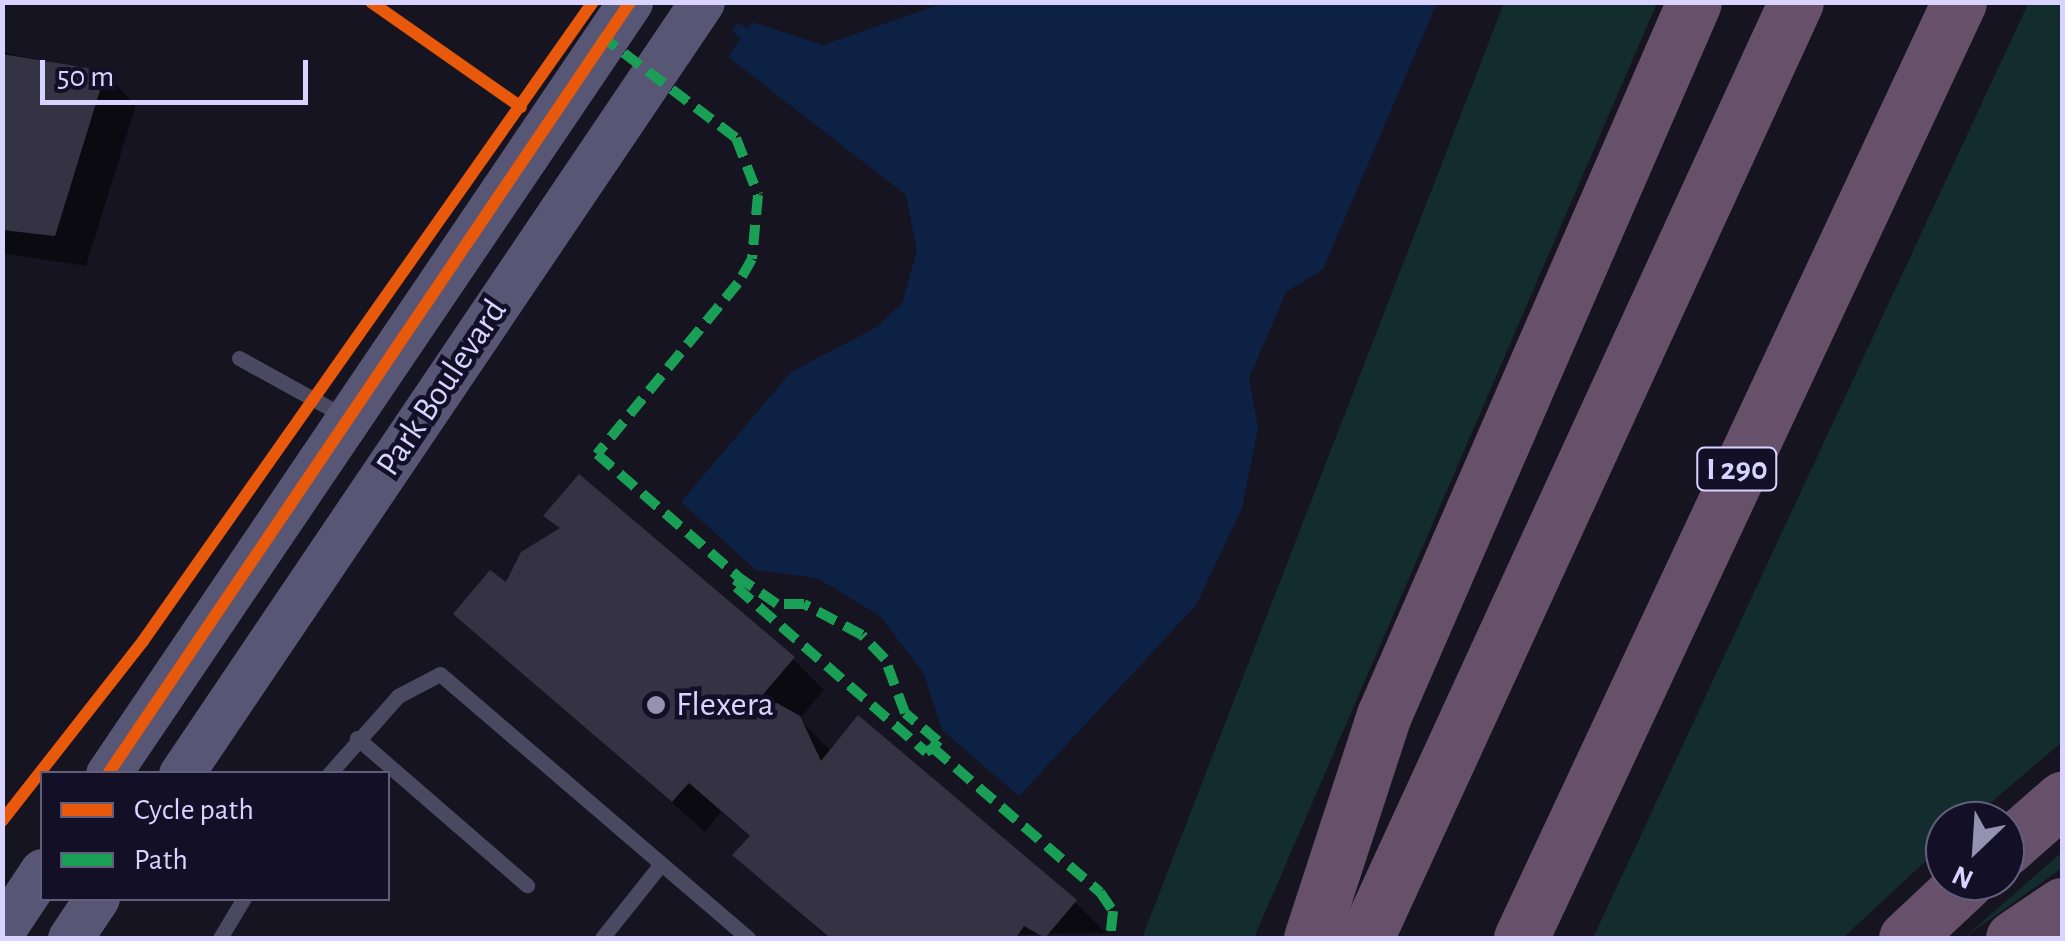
<!DOCTYPE html>
<html>
<head>
<meta charset="utf-8">
<style>
  body { margin:0 }
  #map { position:relative; width:2065px; height:941px; overflow:hidden; background:#161421; font-family:"Alegreya Sans",sans-serif }
  div>[style] { position:absolute }
  .green>* { inset:0; background:#132c2d }
  .water>* { inset:0; background:#0d2144 }
  .shadow>* { inset:0; background:#0007 }
  .stream>* { height:11px; margin:-5.5px; padding:0 5.5px; transform-origin:5.5px; border-radius:5.5px; background:#0d2144 }
  .building>* { inset:0; background:#343243 }
  .lane>* { height:15px; margin:-7.5px; padding:0 7.5px; transform-origin:7.5px; border-radius:7.5px; background:#4a4962 }
  .secondary>* { height:45px; margin:-22.5px; padding:0 22.5px; transform-origin:22.5px; border-radius:22.5px; background:#575674 }
  .highway>* { height:55px; margin:-27.5px; padding:0 27.5px; transform-origin:27.5px; border-radius:27.5px; background:#67516a }
  .quiet>* { height:10px; margin-top:-5px; transform-origin:0; background:repeating-linear-gradient(90deg,#1a9f57 0 20px,transparent 0 30px) }
  .cycleway>* { height:12px; margin:-6px; padding:0 6px; transform-origin:6px; border-radius:6px; background:#e8590c }
  .dots>* { width:28px; height:28px; translate:-50% -50%; box-sizing:border-box; border:5px solid #130f26; border-radius:50% }
  span { translate:-50% -50%; white-space:nowrap; text-align:center; line-height:1.15; -webkit-text-stroke:9px #130f26; paint-order:stroke }
  .shield-label span { padding:2px 8px; background:#130f26; border:2px solid; border-radius:8px; -webkit-text-stroke-width:0 }
  .shield-label { font-size:32px; color:#d9d4ff; font-weight:700 }
  .street-label { font-size:35px; color:#d9d4ff }
  .poi-label { font-size:35px; color:#d9d4ff }
  .left { translate:0 -50%; text-align:left }
  .frame { position:absolute; inset:0; border:5px solid #d9d4ff; pointer-events:none }
  .legend { position:absolute; left:40px; top:771px; width:350px; height:130px; box-sizing:border-box; background:#130f26; border:2px solid #625e7d; margin:0; padding:12px 18px; list-style:none; font-size:30px; color:#d9d4ff }
  .legend li { display:flex; align-items:center; gap:20px; height:50px }
  .legend b { width:50px; border:2px solid #625e7d }
  .north { position:absolute; left:1925px; top:801px; width:100px; height:100px; box-sizing:border-box; background:#130f26; border:2px solid #625e7d; border-radius:50%; rotate:205deg; font-size:28px; font-weight:700; line-height:40px; text-align:center; color:#d9d4ff }
  .north::after { content:''; display:block; margin:auto; width:35px; height:45px; background:#9591b1; clip-path:polygon(50% 0,100% 100%,50% 72%,0 100%) }
  .scale { position:absolute; left:40px; top:60px; width:268px; height:45px; box-sizing:border-box; border:5px solid #d9d4ff; border-top:0; padding-left:12px; font-size:30px; line-height:35px; white-space:nowrap; color:#d9d4ff; -webkit-text-stroke:8px #130f26; paint-order:stroke }
</style>
</head>
<body>
<div id="map">
  <div class="green">
    <div style="clip-path:polygon(2029px 2px,2062px 3px,2062px 742px,1969px 821px,1945px 821px,1945px 843px,1843px 938px,1593px 938px)"></div>
    <div style="clip-path:polygon(1504px 3px,1657px 3px,1254px 938px,1142px 938px)"></div>
    <div style="clip-path:polygon(2062px 852px,2062px 868px,1964px 938px)"></div>
  </div>
  <div class="water">
    <div style="clip-path:polygon(947px 2px,1437px 3px,1323px 269px,1286px 292px,1249px 378px,1258px 428px,1242px 508px,1196px 605px,1019px 796px,942px 730px,924px 674px,880px 616px,817px 578px,756px 570px,681px 502px,791px 372px,877px 327px,902px 303px,917px 251px,906px 195px,728px 57px,752px 22px,823px 45px)"></div>
  </div>
  <div class="shadow">
    <div style="clip-path:polygon(2px 52px,105px 74px,136px 105px,86px 266px,2px 253px)"></div>
    <div style="clip-path:polygon(547px 515px,793px 659px,824px 690px,799px 719px,832px 752px,1075px 902px,1106px 933px,828px 938px,736px 855px,752px 838px,721px 812px,705px 832px,457px 614px,507px 586px,562px 530px)"></div>
  </div>
  <div class="stream">
    <div style="left:738px;top:29px;width:10px;rotate:37deg"></div>
  </div>
  <div class="building">
    <div style="clip-path:polygon(2px 54px,106px 71px,55px 236px,2px 230px)"></div>
    <div style="clip-path:polygon(579px 474px,795px 657px,753px 706px,777px 703px,800px 716px,821px 761px,858px 715px,1077px 900px,1045px 938px,1024px 926px,1016px 938px,830px 938px,732px 855px,750px 836px,689px 783px,672px 802px,453px 614px,490px 570px,506px 582px,521px 552px,560px 528px,543px 516px)"></div>
  </div>
  <div class="lane">
    <div style="left:239px;top:358px;width:120px;rotate:28.9deg"></div>
    <div style="left:357px;top:738px;width:225px;rotate:40.9deg"></div>
    <div style="left:329px;top:774px;width:104px;rotate:-48.5deg"></div>
    <div style="left:398px;top:696px;width:47px;rotate:-27.6deg"></div>
    <div style="left:440px;top:674px;width:406px;rotate:40.6deg"></div>
    <div style="left:220px;top:938px;width:47px;rotate:-59deg"></div>
    <div style="left:602px;top:938px;width:95px;rotate:-51.4deg"></div>
  </div>
  <div class="secondary">
    <div style="left:108px;top:774px;width:932px;rotate:-55.93deg"></div>
    <div style="left:181px;top:774px;width:931px;rotate:-55.99deg"></div>
    <div style="left:2px;top:931px;width:72px;rotate:-56.3deg"></div>
    <div style="left:70px;top:938px;width:48px;rotate:-56deg"></div>
  </div>
  <div class="highway">
    <div style="left:2005px;top:849px;width:76px;rotate:-41.3deg"></div>
    <div style="left:1311px;top:938px;width:235px;rotate:-71.9deg"></div>
    <div style="left:1384px;top:715px;width:777px;rotate:-66.5deg"></div>
    <div style="left:1366px;top:938px;width:1030px;rotate:-65.33deg"></div>
    <div style="left:1521px;top:938px;width:1033px;rotate:-64.92deg"></div>
    <div style="left:1906px;top:938px;width:83px;rotate:-43.1deg"></div>
    <div style="left:2013px;top:938px;width:59px;rotate:-34deg"></div>
  </div>
  <div class="quiet">
    <div style="left:600px;top:35px;width:171px;rotate:37.1deg"></div>
    <div style="left:736px;top:138px;width:61px;rotate:68.9deg"></div>
    <div style="left:758px;top:195px;width:64px;rotate:95.4deg"></div>
    <div style="left:752px;top:259px;width:28px;rotate:120deg"></div>
    <div style="left:738px;top:283px;width:222px;rotate:129.5deg"></div>
    <div style="left:597px;top:454px;width:191px;rotate:41deg"></div>
    <div style="left:741px;top:579px;width:9px;rotate:122deg"></div>
    <div style="left:736px;top:587px;width:252px;rotate:41deg"></div>
    <div style="left:926px;top:752px;width:8px;rotate:-30deg"></div>
    <div style="left:933px;top:748px;width:9px;rotate:-54deg"></div>
    <div style="left:938px;top:741px;width:43px;rotate:-139.7deg"></div>
    <div style="left:905px;top:713px;width:58px;rotate:-110.3deg"></div>
    <div style="left:885px;top:659px;width:33px;rotate:-134deg"></div>
    <div style="left:862px;top:635px;width:66px;rotate:-151.9deg"></div>
    <div style="left:804px;top:604px;width:27px;rotate:180deg"></div>
    <div style="left:777px;top:604px;width:44px;rotate:-145.2deg"></div>
    <div style="left:933px;top:748px;width:221px;rotate:40.8deg"></div>
    <div style="left:1100px;top:892px;width:23px;rotate:56deg"></div>
    <div style="left:1113px;top:911px;width:27px;rotate:96deg"></div>
  </div>
  <div class="cycleway">
    <div style="left:371px;top:2px;width:183px;rotate:35deg"></div>
    <div style="left:108px;top:774px;width:932px;rotate:-55.93deg"></div>
    <div style="left:2px;top:821px;width:229px;rotate:-51.9deg"></div>
    <div style="left:143px;top:641px;width:782px;rotate:-54.85deg"></div>
  </div>
  <div class="dots">
    <div style="left:656px;top:705px;background:#9591b1"></div>
  </div>
  <div class="shield-label">
    <span style="left:1737px;top:469px">I 290</span>
  </div>
  <div class="street-label">
    <span style="left:442px;top:388px;rotate:-56deg">Park Boulevard</span>
  </div>
  <div class="poi-label">
    <span class="left" style="left:676px;top:705px">Flexera</span>
  </div>
  <div class="frame"></div>
  <ul class="legend">
  <li><b style="height:12px;background:#e8590c"></b>Cycle path</li>
  <li><b style="height:12px;background:#1a9f57"></b>Path</li>
  </ul>
  <div class="north">N</div>
  <div class="scale">50 m</div>
</div>
</body>
</html>
